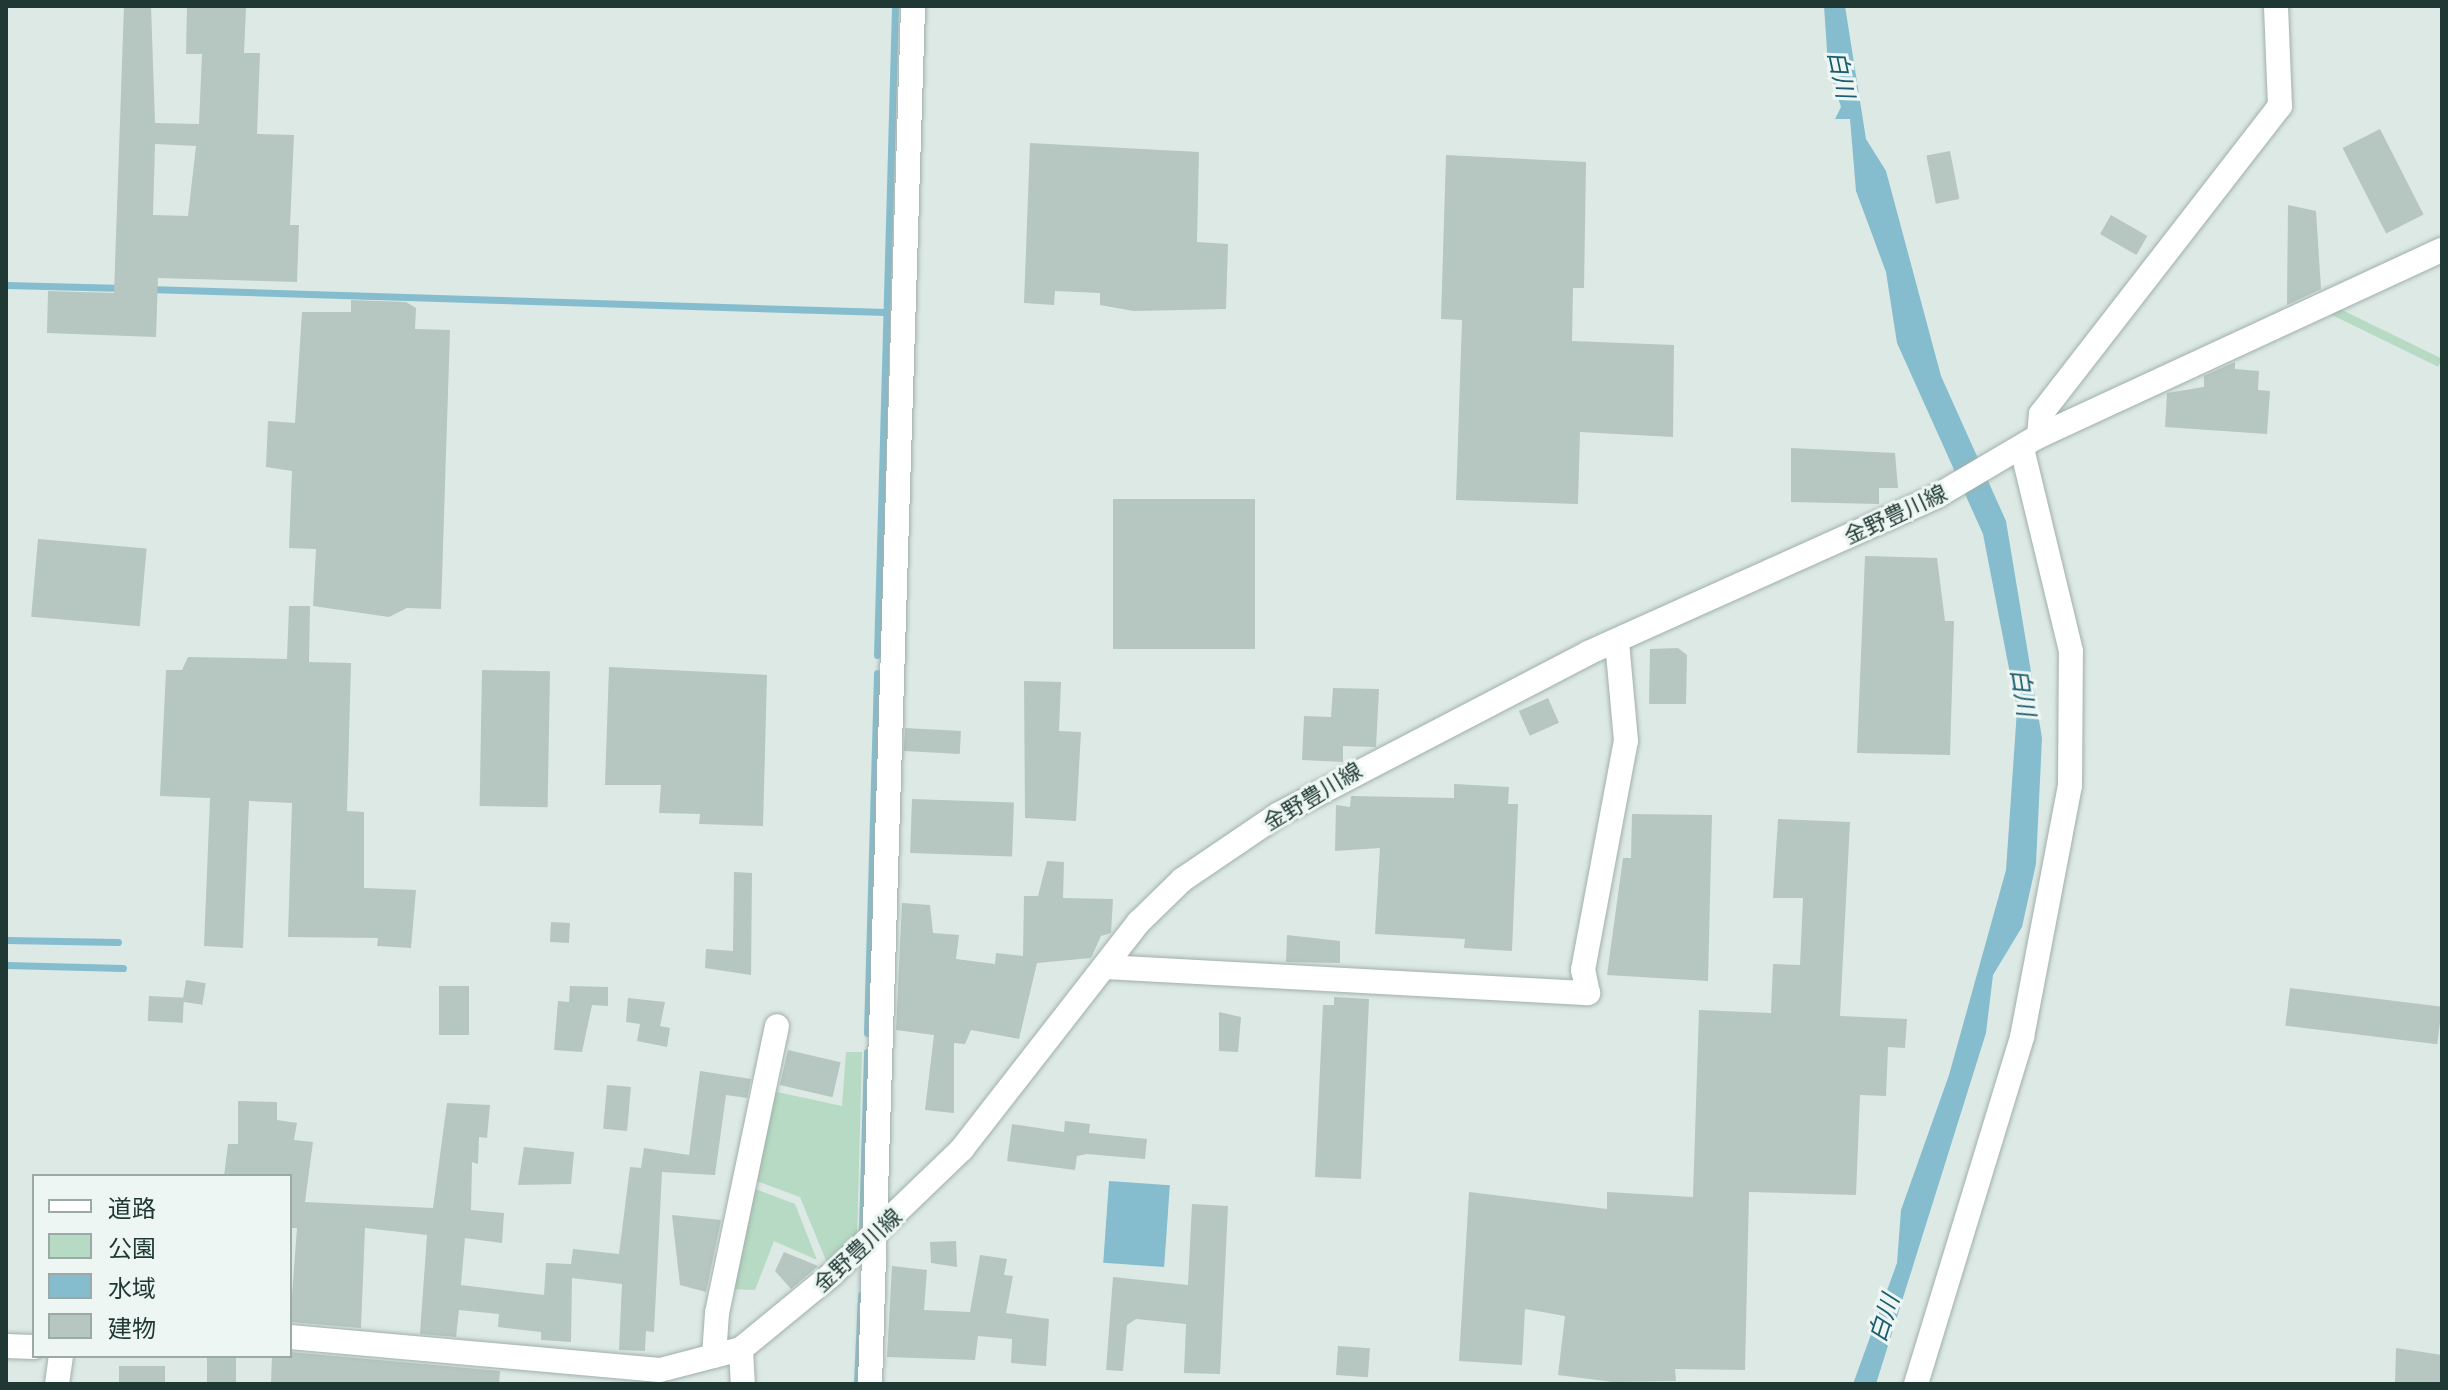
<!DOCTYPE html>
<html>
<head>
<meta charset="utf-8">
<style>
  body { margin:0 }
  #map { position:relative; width:2448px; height:1390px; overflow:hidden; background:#dde9e5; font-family:"Exo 2","Noto Sans JP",sans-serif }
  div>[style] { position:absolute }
  .green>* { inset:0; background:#b6dac3; transform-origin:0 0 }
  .water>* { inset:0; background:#85bdce; transform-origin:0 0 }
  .stream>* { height:7px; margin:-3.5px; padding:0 3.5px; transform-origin:3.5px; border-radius:3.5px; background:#85bdce }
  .building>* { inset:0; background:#b6c6c1; transform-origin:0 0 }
  .roads { filter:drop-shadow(0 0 2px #a0b0ac) drop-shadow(0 0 2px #a0b0ac) }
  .minor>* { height:24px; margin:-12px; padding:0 12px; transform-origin:12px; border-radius:12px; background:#fff }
  .secondary>* { height:24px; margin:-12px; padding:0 12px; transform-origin:12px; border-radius:12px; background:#fff }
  span { translate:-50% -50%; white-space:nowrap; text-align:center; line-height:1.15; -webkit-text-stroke:6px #edf6f2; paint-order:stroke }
  .street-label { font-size:22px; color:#1f3833 }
  .water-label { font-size:24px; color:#1c5c71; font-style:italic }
  .frame { position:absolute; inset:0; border:8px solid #1f3833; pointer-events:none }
  .legend { position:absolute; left:32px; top:1174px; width:260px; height:184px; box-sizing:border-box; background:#edf6f2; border:2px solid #9baaa6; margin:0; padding:10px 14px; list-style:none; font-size:24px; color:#1f3833 }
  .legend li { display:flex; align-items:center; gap:16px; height:40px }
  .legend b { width:40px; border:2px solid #9baaa6 }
</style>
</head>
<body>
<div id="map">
  <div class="green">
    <div style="left:2336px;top:307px;width:118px;height:9px;rotate:26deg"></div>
    <div style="clip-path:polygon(846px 1052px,862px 1052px,857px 1236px,827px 1263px,800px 1197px,751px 1179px,768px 1090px,842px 1106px)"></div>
    <div style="clip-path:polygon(750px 1187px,795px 1204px,817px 1260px,774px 1241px,755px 1290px,729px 1289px)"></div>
  </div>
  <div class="water">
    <div style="clip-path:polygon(1824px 6px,1845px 6px,1866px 139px,1886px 171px,1941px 376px,2006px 521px,2042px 738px,2036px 864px,2022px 927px,1993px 975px,1986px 1033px,1876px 1384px,1853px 1384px,1897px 1263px,1901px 1210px,1949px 1075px,2006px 870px,2017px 710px,1983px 534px,1897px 343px,1886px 272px,1856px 191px,1850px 119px,1835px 119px,1841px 107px,1828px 65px)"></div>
    <div style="left:1109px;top:1181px;width:61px;height:82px;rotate:4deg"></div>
  </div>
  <div class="stream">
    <div style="left:6px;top:285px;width:118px;rotate:1.5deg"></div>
    <div style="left:148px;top:289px;width:738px;rotate:1.79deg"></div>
    <div style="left:877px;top:655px;width:649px;rotate:-88.41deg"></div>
    <div style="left:6px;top:940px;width:112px;rotate:1deg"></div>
    <div style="left:6px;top:965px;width:117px;rotate:1.5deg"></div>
    <div style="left:867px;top:1033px;width:360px;rotate:-88.4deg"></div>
    <div style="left:862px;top:1232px;width:180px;rotate:-88.4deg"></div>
    <div style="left:857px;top:1384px;width:89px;rotate:-87.4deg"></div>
  </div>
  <div class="building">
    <div style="clip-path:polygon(evenodd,124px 6px,151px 6px,155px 123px,199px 124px,202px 54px,186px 54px,187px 6px,246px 8px,244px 53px,260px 53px,257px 134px,294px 135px,290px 225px,299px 225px,297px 282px,158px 278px,156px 337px,47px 333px,48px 291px,114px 293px,124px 6px,155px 144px,196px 146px,188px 216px,153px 215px,155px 144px)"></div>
    <div style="left:2380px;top:129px;width:96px;height:42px;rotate:63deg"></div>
    <div style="clip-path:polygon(1030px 143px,1199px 152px,1197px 242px,1228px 244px,1226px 309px,1134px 311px,1100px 305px,1100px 293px,1055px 291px,1054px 305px,1024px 303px)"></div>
    <div style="left:1950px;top:151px;width:49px;height:24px;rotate:79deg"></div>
    <div style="clip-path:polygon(1446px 155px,1586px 162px,1584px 288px,1573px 288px,1572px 341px,1674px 345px,1673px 437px,1580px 432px,1578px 504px,1456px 500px,1462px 320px,1441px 319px)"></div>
    <div style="clip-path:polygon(2288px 205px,2316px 211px,2321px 289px,2287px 305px)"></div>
    <div style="left:2111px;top:215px;width:42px;height:22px;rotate:30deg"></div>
    <div style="clip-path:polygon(351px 300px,406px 302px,416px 308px,415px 329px,450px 330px,441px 609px,407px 608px,389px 617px,313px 606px,316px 549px,289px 548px,292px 471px,266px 467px,268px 421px,295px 423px,302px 312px,351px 312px)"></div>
    <div style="clip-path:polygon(2235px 362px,2235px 369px,2259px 371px,2258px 390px,2270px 391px,2267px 434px,2165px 427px,2167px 393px,2204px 387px,2204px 376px)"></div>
    <div style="clip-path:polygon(1791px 448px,1895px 453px,1898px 488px,1879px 488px,1879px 504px,1791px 502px)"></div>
    <div style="left:1113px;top:499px;width:142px;height:150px"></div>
    <div style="left:38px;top:539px;width:109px;height:78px;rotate:5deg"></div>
    <div style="clip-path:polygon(1865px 556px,1937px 558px,1945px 621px,1954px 621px,1950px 755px,1857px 753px)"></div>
    <div style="clip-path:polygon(289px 606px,310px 606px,309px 662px,351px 663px,347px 811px,364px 812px,364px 888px,416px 890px,411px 948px,377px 946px,378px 938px,288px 937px,292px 803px,249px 801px,243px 948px,204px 946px,210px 798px,160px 796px,166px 670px,182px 670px,188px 657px,287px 659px)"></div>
    <div style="clip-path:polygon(1678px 648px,1687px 655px,1686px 704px,1649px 704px,1650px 649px)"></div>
    <div style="clip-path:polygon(609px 667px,767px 675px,763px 826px,699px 824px,700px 814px,659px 813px,661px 785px,605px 785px)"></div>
    <div style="left:482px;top:670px;width:68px;height:136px;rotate:1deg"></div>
    <div style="clip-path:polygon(1024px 681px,1061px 682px,1059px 731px,1081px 732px,1076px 821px,1025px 818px)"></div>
    <div style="clip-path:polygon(1333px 688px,1379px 689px,1376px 747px,1343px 746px,1343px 762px,1302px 760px,1304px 716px,1331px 717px)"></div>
    <div style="left:1548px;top:698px;width:27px;height:32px;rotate:66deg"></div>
    <div style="left:905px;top:728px;width:56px;height:23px;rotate:3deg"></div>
    <div style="clip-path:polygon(1454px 784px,1509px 787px,1508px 804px,1518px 804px,1512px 951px,1464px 948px,1465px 939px,1375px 934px,1380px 848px,1335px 851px,1336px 805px,1350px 807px,1351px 796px,1454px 798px)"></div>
    <div style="left:912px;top:799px;width:102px;height:54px;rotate:2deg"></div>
    <div style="clip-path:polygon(1632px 814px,1712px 815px,1708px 981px,1607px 975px,1623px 858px,1631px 858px)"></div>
    <div style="clip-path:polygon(1778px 819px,1850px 822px,1840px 1016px,1907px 1019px,1905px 1048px,1888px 1047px,1886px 1096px,1860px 1095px,1856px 1195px,1749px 1192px,1745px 1370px,1675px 1369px,1676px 1381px,1613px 1382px,1558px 1375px,1565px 1316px,1525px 1309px,1522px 1365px,1459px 1361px,1469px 1192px,1607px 1209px,1607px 1192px,1693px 1197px,1699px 1010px,1771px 1013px,1773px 964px,1800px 965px,1803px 898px,1773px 898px)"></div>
    <div style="clip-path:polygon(1047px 861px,1064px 862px,1063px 898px,1113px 899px,1111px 933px,1101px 936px,1091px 958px,1037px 963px,1019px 1039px,971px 1030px,965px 1044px,954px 1043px,954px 1113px,925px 1110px,934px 1035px,896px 1030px,902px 903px,930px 905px,933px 933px,959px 935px,956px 959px,995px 964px,996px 953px,1023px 956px,1024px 896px,1038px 896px)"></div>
    <div style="clip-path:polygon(734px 872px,752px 873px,751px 975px,705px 968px,706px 949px,733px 951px)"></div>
    <div style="left:551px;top:922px;width:19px;height:20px;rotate:3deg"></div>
    <div style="clip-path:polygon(1287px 935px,1340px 941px,1340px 963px,1286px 962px)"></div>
    <div style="left:186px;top:980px;width:20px;height:22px;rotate:9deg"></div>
    <div style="left:439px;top:986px;width:30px;height:49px"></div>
    <div style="clip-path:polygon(570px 986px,608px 987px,608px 1006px,592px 1005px,582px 1052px,554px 1050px,558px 1001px,569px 1002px)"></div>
    <div style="left:2290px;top:988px;width:153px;height:38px;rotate:7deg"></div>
    <div style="left:149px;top:996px;width:35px;height:25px;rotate:3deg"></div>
    <div style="clip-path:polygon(1334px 997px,1369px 999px,1361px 1179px,1315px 1177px,1323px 1005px,1334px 1005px)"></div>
    <div style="clip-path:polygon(628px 998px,665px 1002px,660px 1026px,670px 1028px,667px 1047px,637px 1041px,640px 1024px,626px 1022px)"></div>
    <div style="clip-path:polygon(1219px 1012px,1241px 1017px,1238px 1052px,1219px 1051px)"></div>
    <div style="left:788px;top:1050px;width:54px;height:36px;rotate:13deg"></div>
    <div style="clip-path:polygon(700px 1071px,751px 1079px,747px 1098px,726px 1095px,715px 1175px,662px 1172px,654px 1332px,646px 1331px,645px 1351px,619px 1350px,622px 1284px,572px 1278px,571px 1342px,541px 1340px,541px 1332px,498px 1327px,499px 1314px,459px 1310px,456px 1337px,420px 1334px,427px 1235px,365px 1228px,361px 1328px,290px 1322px,297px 1228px,290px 1228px,290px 1176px,224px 1176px,228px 1144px,238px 1144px,238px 1101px,277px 1102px,277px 1120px,297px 1123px,294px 1140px,313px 1142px,305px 1202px,433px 1208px,447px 1103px,490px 1105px,487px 1138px,479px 1137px,478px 1164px,472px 1162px,471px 1210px,504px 1213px,502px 1243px,465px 1238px,461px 1285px,544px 1295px,546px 1263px,571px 1264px,573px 1249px,619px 1254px,630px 1167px,641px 1168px,644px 1148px,689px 1155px)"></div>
    <div style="left:607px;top:1085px;width:24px;height:44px;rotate:5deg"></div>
    <div style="clip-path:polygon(1065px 1121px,1090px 1124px,1089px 1133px,1147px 1139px,1145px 1159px,1087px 1154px,1077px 1156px,1075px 1170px,1007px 1161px,1012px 1124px,1064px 1132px)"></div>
    <div style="clip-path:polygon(524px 1147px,574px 1152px,571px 1184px,518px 1185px)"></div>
    <div style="clip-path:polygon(1192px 1204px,1228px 1206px,1220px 1374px,1184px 1373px,1186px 1324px,1136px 1319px,1127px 1325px,1123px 1371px,1106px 1370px,1113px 1277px,1188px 1285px)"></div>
    <div style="clip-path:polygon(672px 1215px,721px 1220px,706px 1292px,680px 1285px)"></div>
    <div style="clip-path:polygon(956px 1241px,957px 1267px,931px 1263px,930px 1242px)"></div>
    <div style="clip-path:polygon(784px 1252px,818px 1266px,791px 1289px,775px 1271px)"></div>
    <div style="clip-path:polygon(980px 1255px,1007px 1259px,1004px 1275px,1013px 1276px,1006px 1313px,1049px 1319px,1046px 1366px,1011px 1363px,1012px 1339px,978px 1336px,975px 1360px,887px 1357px,892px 1266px,927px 1270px,924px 1310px,970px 1312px)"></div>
    <div style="left:1338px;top:1346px;width:32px;height:29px;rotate:4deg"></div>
    <div style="clip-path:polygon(2396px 1348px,2442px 1355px,2442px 1384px,2395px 1384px)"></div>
    <div style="clip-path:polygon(290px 1352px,500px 1371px,499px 1384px,271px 1384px,272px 1356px)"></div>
    <div style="left:207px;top:1356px;width:29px;height:28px"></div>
    <div style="left:119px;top:1366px;width:46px;height:18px"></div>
  </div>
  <div class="roads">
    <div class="minor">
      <div style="left:2039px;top:436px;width:22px;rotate:-85deg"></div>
      <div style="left:2041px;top:414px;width:390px;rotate:-52.2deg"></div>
      <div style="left:2280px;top:106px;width:100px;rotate:-92.3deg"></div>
      <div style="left:1105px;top:967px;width:484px;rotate:3.1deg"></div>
      <div style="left:1588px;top:993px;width:24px;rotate:-102deg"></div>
      <div style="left:1583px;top:970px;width:233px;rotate:-79.4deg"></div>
      <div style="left:1626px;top:741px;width:99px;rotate:-95.2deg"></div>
      <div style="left:741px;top:1349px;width:35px;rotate:87deg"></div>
      <div style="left:714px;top:1356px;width:43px;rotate:-86deg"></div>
      <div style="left:717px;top:1313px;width:293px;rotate:-78.2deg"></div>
      <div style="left:57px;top:1384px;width:28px;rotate:-82deg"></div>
      <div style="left:870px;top:1384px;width:1379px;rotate:-88.21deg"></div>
      <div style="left:1916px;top:1384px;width:363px;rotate:-73deg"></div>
      <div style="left:2022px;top:1037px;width:256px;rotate:-79.2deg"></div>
      <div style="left:2070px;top:786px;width:135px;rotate:-89.6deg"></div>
      <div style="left:2071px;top:651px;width:208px;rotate:-103.6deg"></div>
    </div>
    <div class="secondary">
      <div style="left:290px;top:1337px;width:371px;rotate:5.1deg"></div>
      <div style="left:660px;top:1370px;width:84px;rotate:-14.5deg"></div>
      <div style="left:741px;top:1349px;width:115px;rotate:-39.4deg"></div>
      <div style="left:830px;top:1276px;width:183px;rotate:-43.9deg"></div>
      <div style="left:962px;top:1149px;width:288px;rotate:-52.1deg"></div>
      <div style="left:1139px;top:922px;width:60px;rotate:-44.3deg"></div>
      <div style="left:1182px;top:880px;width:117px;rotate:-34.2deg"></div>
      <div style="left:1279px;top:814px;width:348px;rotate:-27.5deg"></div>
      <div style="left:1588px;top:653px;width:383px;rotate:-24.2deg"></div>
      <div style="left:1937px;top:496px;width:118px;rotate:-30.5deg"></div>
      <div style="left:2039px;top:436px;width:444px;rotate:-24.8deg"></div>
      <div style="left:6px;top:1346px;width:28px;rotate:2deg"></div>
    </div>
  </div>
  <div class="street-label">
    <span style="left:1895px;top:514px;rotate:-25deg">金野豊川線</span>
    <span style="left:1312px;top:796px;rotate:-31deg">金野豊川線</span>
    <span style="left:857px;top:1250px;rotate:-43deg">金野豊川線</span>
  </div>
  <div class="water-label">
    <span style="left:1842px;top:74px;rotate:78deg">白川</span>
    <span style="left:2024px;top:692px;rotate:81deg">白川</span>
    <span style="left:1883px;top:1318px;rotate:-72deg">白川</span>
  </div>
  <div class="frame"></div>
  <ul class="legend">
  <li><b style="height:10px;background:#fff"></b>道路</li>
  <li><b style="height:22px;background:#b6dac3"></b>公園</li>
  <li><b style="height:22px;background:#85bdce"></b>水域</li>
  <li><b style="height:22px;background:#b6c6c1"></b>建物</li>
  </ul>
</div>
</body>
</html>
